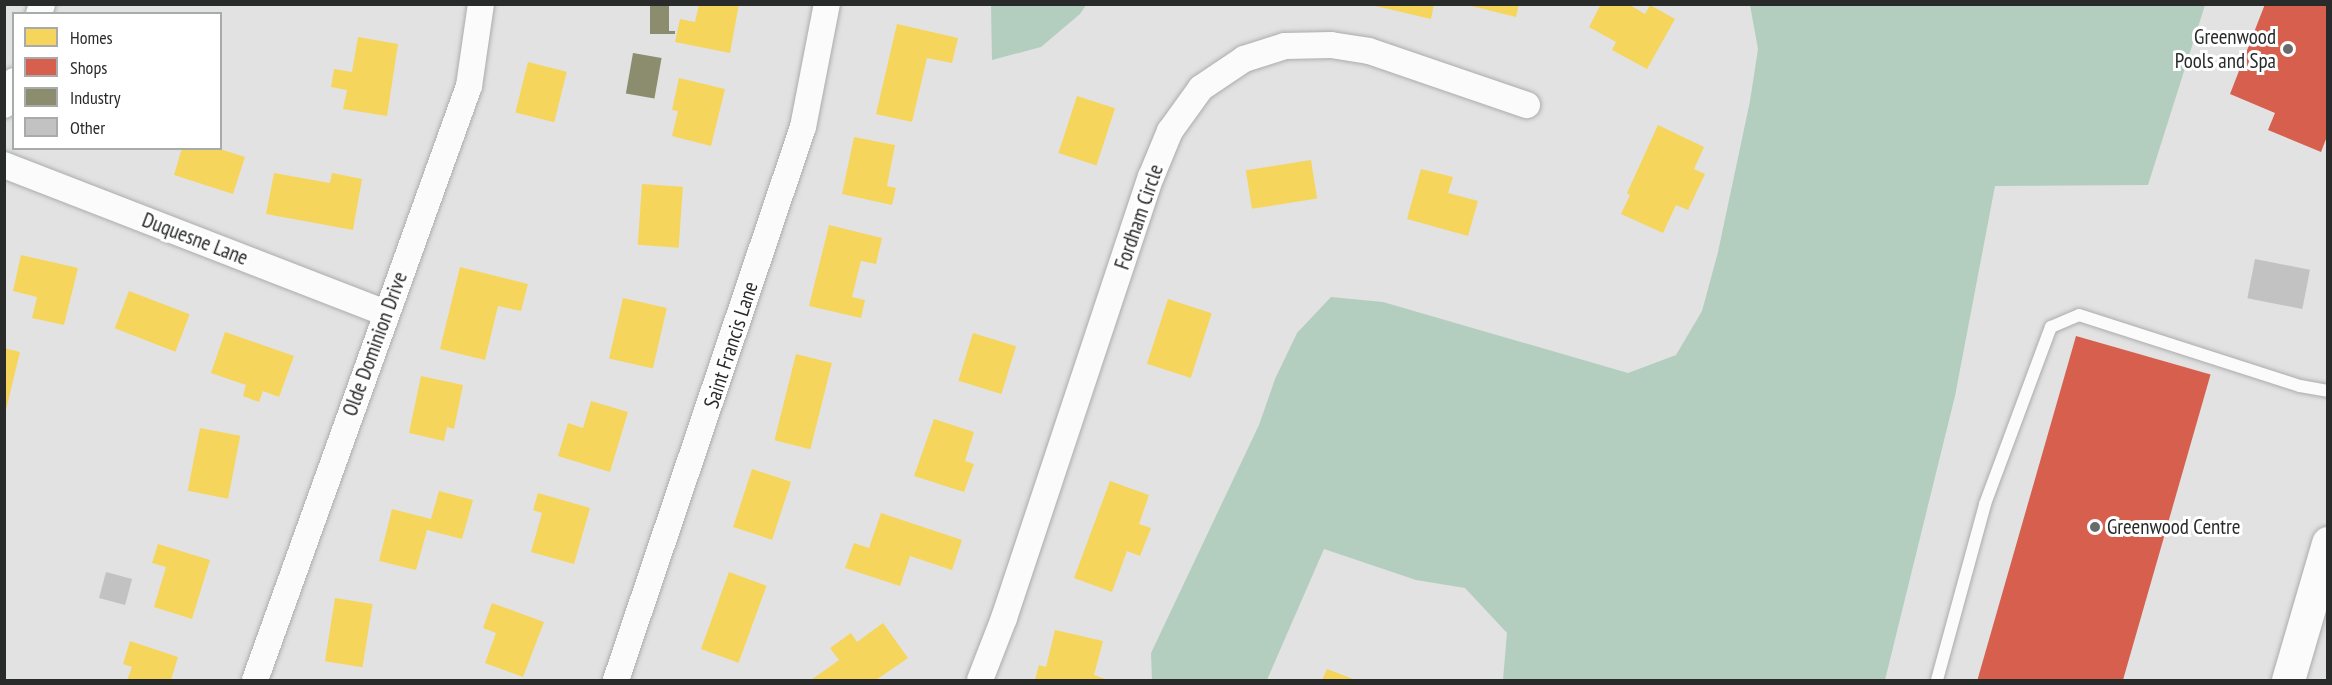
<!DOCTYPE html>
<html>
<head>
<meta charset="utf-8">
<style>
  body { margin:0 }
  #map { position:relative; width:2332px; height:685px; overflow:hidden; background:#e2e2e3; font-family:"PT Sans Narrow",sans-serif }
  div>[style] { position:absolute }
  .green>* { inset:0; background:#b3cebf }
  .homes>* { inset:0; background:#f6d55c; transform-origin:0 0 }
  .shops>* { inset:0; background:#d6604d; transform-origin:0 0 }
  .industry>* { inset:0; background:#8c8c6e; transform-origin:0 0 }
  .building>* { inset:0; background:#c2c2c3; transform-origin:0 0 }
  .roads { filter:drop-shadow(0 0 2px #acacad) drop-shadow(0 0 2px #acacad) }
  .service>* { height:12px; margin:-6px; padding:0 6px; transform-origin:6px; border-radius:6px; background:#fbfbfb }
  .minor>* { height:26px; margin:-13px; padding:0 13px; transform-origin:13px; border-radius:13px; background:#fbfbfb }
  .primary>* { height:33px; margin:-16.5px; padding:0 16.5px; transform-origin:16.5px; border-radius:16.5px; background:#fbfbfb }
  .dots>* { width:16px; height:16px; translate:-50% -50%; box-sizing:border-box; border:3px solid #fff; border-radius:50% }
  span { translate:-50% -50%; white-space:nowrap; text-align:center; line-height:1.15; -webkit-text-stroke:6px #fff; paint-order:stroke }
  .poi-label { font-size:21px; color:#292a2a }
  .right { translate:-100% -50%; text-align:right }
  .left { translate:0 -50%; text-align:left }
  .street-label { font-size:21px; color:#292a2a }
  .frame { position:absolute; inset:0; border:6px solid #292a2a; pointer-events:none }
  .legend { position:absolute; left:12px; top:12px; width:210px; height:138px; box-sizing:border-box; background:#fff; border:2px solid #a9aaaa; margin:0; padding:8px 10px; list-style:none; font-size:18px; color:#292a2a }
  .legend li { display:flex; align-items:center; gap:12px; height:30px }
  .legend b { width:30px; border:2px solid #a9aaaa }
</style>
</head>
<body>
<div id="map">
  <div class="green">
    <div style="clip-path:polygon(991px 5px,991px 4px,1086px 5px,1080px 14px,1041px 47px,992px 60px)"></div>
    <div style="clip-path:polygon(1750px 5px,2205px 5px,2148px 185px,1995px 186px,1955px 396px,1885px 680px,1503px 680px,1507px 633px,1465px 588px,1416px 580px,1324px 549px,1267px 680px,1152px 680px,1151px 653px,1259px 425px,1275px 379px,1297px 333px,1331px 297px,1383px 302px,1628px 373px,1676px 355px,1702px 311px,1718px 252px,1750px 101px,1758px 49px)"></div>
  </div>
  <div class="homes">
    <div style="clip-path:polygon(699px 4px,739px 4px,730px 53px,675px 42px,680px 19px,695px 22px)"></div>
    <div style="clip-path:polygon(1367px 4px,1434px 4px,1431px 19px)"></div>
    <div style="clip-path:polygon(1463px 4px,1519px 4px,1516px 17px)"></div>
    <div style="clip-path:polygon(1601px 4px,1628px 4px,1645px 14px,1650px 5px,1675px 19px,1647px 69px,1612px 50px,1616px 42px,1589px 27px)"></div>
    <div style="clip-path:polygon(897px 24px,958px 38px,952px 63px,927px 58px,912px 122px,876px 114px)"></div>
    <div style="clip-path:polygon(358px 37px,398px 44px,387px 116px,343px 109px,347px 90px,331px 87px,334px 69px,352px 72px)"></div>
    <div style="left:528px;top:62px;width:40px;height:52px;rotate:14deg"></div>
    <div style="clip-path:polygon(679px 78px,725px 89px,711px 146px,672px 136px,678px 111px,672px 110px)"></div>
    <div style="left:1077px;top:96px;width:40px;height:60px;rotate:18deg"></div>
    <div style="clip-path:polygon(1658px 125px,1704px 147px,1694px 169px,1705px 174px,1688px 210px,1676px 205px,1663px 233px,1621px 214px,1630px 195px,1627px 193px)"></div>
    <div style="clip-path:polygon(854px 137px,895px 145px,887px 186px,896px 188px,892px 205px,842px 194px)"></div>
    <div style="clip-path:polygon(182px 148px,217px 148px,245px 157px,233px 194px,174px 175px)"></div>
    <div style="left:1311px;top:160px;width:39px;height:66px;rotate:81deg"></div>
    <div style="clip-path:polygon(1421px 169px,1453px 177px,1448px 193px,1478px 201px,1468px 236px,1407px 219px)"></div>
    <div style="clip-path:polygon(274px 173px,330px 183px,332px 173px,362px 179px,353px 230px,266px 214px)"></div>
    <div style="left:642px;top:184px;width:41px;height:61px;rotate:4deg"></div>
    <div style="clip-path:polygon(829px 225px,882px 238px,876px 264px,861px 261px,852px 297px,865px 300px,861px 318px,809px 306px)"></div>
    <div style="clip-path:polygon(21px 255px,78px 268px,64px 325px,32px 318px,37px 297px,13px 291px)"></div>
    <div style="clip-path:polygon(460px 267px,528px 284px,521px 311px,498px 306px,485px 360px,440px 349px)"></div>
    <div style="left:129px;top:291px;width:65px;height:40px;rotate:21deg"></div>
    <div style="left:623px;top:298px;width:45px;height:62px;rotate:13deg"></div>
    <div style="left:1168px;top:299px;width:46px;height:68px;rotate:18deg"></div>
    <div style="clip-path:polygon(225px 332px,294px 356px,279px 397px,263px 391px,259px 402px,243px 396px,246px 385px,211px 373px)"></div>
    <div style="left:973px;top:333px;width:45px;height:50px;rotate:17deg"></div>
    <div style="clip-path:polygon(4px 348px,20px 352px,5px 414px,4px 414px)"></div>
    <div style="left:796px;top:354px;width:37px;height:89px;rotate:14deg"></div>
    <div style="clip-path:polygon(421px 376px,463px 385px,454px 429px,447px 427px,444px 441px,409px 433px)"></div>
    <div style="clip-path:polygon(591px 401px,628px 412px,610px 472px,558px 456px,568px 423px,583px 428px)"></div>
    <div style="clip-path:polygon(934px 419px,974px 432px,965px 461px,974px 464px,964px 492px,914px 476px)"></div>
    <div style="left:200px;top:428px;width:41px;height:64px;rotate:11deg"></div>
    <div style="left:752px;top:469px;width:41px;height:61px;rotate:18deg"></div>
    <div style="clip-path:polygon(1110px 481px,1149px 495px,1139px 524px,1151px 528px,1140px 556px,1127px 551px,1112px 592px,1074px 578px)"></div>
    <div style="clip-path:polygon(439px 491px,473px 500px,462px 539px,427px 530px,416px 570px,379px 561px,392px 509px,431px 519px)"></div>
    <div style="clip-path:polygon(538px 493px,590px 508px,574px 564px,531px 552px,542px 513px,533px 510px)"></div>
    <div style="clip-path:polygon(881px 513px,962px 540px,952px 570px,910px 556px,900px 586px,845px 568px,854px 543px,869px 548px)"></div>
    <div style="clip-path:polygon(158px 544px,210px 560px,192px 619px,154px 607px,166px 567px,152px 563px)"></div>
    <div style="left:729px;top:572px;width:40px;height:82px;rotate:20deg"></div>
    <div style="left:335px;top:598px;width:38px;height:64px;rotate:9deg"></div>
    <div style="clip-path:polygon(492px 603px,544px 622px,523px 677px,485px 663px,496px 633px,483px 628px)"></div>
    <div style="clip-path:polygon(883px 623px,908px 658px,876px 680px,811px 680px,839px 660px,830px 648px,851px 633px,857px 642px)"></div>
    <div style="clip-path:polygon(1055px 630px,1103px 641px,1094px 675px,1108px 680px,1035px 680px,1039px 665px,1046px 667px)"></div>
    <div style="clip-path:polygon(130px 641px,178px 657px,171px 680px,127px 680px,132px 667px,123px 664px)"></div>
    <div style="clip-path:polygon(1327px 669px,1356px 680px,1322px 680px)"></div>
  </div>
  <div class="shops">
    <div style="clip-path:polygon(2265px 4px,2328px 4px,2328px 134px,2321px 152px,2268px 130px,2275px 113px,2230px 94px)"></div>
    <div style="left:2076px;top:336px;width:140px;height:358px;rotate:16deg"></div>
  </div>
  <div class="industry">
    <div style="clip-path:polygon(650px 4px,669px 4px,669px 31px,675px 31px,675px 34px,650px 34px)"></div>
    <div style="left:633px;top:53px;width:29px;height:41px;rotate:10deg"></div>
  </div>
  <div class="building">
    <div style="left:2255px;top:259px;width:56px;height:40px;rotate:11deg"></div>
    <div style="left:106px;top:572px;width:27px;height:27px;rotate:15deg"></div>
  </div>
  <div class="roads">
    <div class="service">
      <div style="left:1937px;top:680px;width:182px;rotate:-74.7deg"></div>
      <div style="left:1985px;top:504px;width:189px;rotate:-69.6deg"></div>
      <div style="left:2051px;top:327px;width:30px;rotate:-23deg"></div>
      <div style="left:2079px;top:315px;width:232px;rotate:17.8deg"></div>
      <div style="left:2300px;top:386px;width:28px;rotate:10deg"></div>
    </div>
    <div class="minor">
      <div style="left:39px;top:14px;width:10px;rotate:-73deg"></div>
      <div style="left:4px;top:105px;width:26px;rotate:-67deg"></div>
      <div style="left:4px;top:165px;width:409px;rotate:21.2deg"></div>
      <div style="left:255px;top:680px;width:631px;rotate:-70.19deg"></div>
      <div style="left:469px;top:86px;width:83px;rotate:-81.7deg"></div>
      <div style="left:616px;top:680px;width:584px;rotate:-71.32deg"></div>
      <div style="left:803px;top:127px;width:125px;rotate:-79deg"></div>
      <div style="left:980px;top:680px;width:66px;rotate:-68.8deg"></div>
      <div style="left:1004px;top:618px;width:465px;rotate:-71.6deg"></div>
      <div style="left:1151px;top:177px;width:50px;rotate:-67.6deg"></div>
      <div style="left:1170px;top:131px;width:53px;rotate:-54.2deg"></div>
      <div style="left:1201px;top:88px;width:52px;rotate:-34deg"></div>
      <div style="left:1244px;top:59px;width:43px;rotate:-17.6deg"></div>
      <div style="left:1285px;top:46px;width:46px;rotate:-1.2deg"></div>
      <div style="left:1331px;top:45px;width:38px;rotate:9deg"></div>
      <div style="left:1369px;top:51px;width:167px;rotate:18.9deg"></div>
    </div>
    <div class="primary">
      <div style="left:2288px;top:680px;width:143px;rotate:-73.7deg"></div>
    </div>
  </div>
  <div class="dots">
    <div style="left:2288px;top:49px;background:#6a6a6b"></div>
    <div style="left:2095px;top:527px;background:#6a6a6b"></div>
  </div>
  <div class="poi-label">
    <span class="right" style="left:2276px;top:49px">Greenwood<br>Pools and Spa</span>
    <span class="left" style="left:2107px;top:527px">Greenwood Centre</span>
  </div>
  <div class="street-label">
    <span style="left:1139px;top:217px;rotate:-71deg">Fordham Circle</span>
    <span style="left:195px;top:239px;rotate:21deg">Duquesne Lane</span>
    <span style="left:375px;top:344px;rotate:-70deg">Olde Dominion Drive</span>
    <span style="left:731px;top:345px;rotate:-72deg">Saint Francis Lane</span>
  </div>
  <div class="frame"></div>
  <ul class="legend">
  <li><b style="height:16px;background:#f6d55c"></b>Homes</li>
  <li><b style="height:16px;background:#d6604d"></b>Shops</li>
  <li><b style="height:16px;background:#8c8c6e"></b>Industry</li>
  <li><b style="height:16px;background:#c2c2c3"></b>Other</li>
  </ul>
</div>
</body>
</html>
